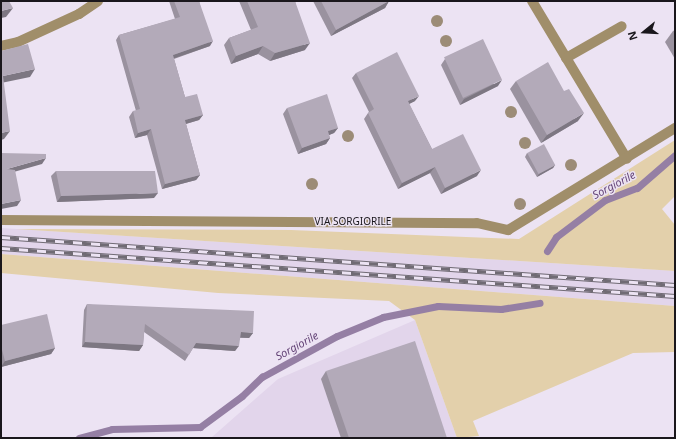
<!DOCTYPE html>
<html>
<head>
<meta charset="utf-8">
<style>
  body { margin:0 }
  #map { position:relative; width:676px; height:439px; overflow:hidden; background:#ece3f3; font-family:"Noto Sans",sans-serif }
  div>[style] { position:absolute }
  .built>* { inset:0; background:#e2d5eb }
  .green>* { inset:0; background:#e3d0ab }
  .stream>* { height:7px; margin:-3.5px; padding:0 3.5px; transform-origin:3.5px; border-radius:3.5px; background:#957fa4 }
  .minor>* { height:10px; margin:-5px; padding:0 5px; transform-origin:5px; border-radius:5px; background:#a08e6a }
  .rail>* { height:4.5px; margin-top:-2.25px; transform-origin:0; background:repeating-linear-gradient(90deg,#ece3f3 0 9px,#706b74 0 18px); box-sizing:border-box; border-block:1px solid #706b74 }
  .trees>* { width:12px; height:12px; margin:-6px; border-radius:50%; background:#9c8c77 }
  .wall>* { inset:0; background:#9a929f }
  .shaded-wall>* { inset:0; background:#7d7782 }
  .building>* { inset:0; background:#b3aab9; transform-origin:0 0 }
  span { translate:-50% -50%; white-space:nowrap; text-align:center; line-height:1.15; -webkit-text-stroke:3px #ece3f3; paint-order:stroke }
  .street-label { font-size:10px; color:#1a171c }
  .water-label { font-size:11px; color:#644477; font-style:italic }
  .frame { position:absolute; inset:0; border:2px solid #1a171c; pointer-events:none }
  .north { position:absolute; left:624px; top:12px; width:40px; height:40px; -webkit-text-stroke:3px #ece3f3; paint-order:stroke; rotate:252deg; font-size:11px; font-weight:700; line-height:16px; text-align:center; color:#1a171c }
  .north::after { content:''; display:block; margin:auto; width:14px; height:18px; background:#1a171c; clip-path:polygon(50% 0,100% 100%,50% 72%,0 100%) }
</style>
</head>
<body>
<div id="map">
  <div class="built">
    <div style="clip-path:polygon(1px 228px,675px 271px,675px 306px,1px 254px)"></div>
    <div style="clip-path:polygon(415px 320px,457px 438px,118px 438px,212px 437px,278px 379px)"></div>
  </div>
  <div class="green">
    <div style="clip-path:polygon(675px 140px,675px 196px,662px 209px,675px 225px,675px 271px,16px 229px,291px 230px,519px 239px)"></div>
    <div style="clip-path:polygon(1px 254px,675px 306px,675px 352px,633px 353px,473px 421px,479px 436px,457px 438px,415px 320px,389px 301px,218px 293px,1px 273px)"></div>
  </div>
  <div class="stream">
    <div style="left:547px;top:251px;width:17px;rotate:-57deg"></div>
    <div style="left:556px;top:237px;width:61px;rotate:-37.1deg"></div>
    <div style="left:605px;top:200px;width:34px;rotate:-21deg"></div>
    <div style="left:637px;top:188px;width:50px;rotate:-41deg"></div>
    <div style="left:79px;top:438px;width:34px;rotate:-15deg"></div>
    <div style="left:112px;top:429px;width:88px;rotate:-1.3deg"></div>
    <div style="left:200px;top:427px;width:52px;rotate:-36.4deg"></div>
    <div style="left:242px;top:396px;width:28px;rotate:-44deg"></div>
    <div style="left:262px;top:377px;width:85px;rotate:-28.7deg"></div>
    <div style="left:337px;top:336px;width:50px;rotate:-22.4deg"></div>
    <div style="left:383px;top:317px;width:56px;rotate:-11.3deg"></div>
    <div style="left:438px;top:306px;width:63px;rotate:2.7deg"></div>
    <div style="left:501px;top:309px;width:39px;rotate:-9deg"></div>
  </div>
  <div class="minor">
    <div style="left:532px;top:1px;width:184px;rotate:59deg"></div>
    <div style="left:1px;top:46px;width:17px;rotate:-13deg"></div>
    <div style="left:18px;top:42px;width:67px;rotate:-24.7deg"></div>
    <div style="left:79px;top:14px;width:23px;rotate:-34deg"></div>
    <div style="left:566px;top:58px;width:64px;rotate:-29.7deg"></div>
    <div style="left:1px;top:220px;width:476px;rotate:0.4deg"></div>
    <div style="left:477px;top:223px;width:32px;rotate:13deg"></div>
    <div style="left:508px;top:230px;width:196px;rotate:-31.4deg"></div>
  </div>
  <div class="rail">
    <div style="left:1px;top:237px;width:676px;rotate:4.07deg"></div>
    <div style="left:1px;top:248px;width:676px;rotate:4.07deg"></div>
  </div>
  <div class="trees">
    <div style="left:437px;top:21px"></div>
    <div style="left:446px;top:41px"></div>
    <div style="left:511px;top:112px"></div>
    <div style="left:348px;top:136px"></div>
    <div style="left:525px;top:143px"></div>
    <div style="left:571px;top:165px"></div>
    <div style="left:312px;top:184px"></div>
    <div style="left:520px;top:204px"></div>
  </div>
  <div class="wall">
    <div style="clip-path:polygon(169px 1px,199px 1px,210px 46px,174px 59px,185px 97px,203px 115px,199px 120px,186px 124px,200px 175px,196px 180px,162px 189px,147px 135px,135px 138px,129px 117px,133px 111px,136px 111px,116px 40px,119px 35px,175px 19px)"></div>
    <div style="clip-path:polygon(239px 1px,295px 1px,305px 50px,270px 61px,258px 54px,231px 64px,224px 45px,229px 38px,251px 30px)"></div>
    <div style="clip-path:polygon(313px 1px,389px 1px,385px 8px,331px 36px)"></div>
    <div style="clip-path:polygon(675px 30px,675px 59px,665px 42px,673px 31px)"></div>
    <div style="clip-path:polygon(445px 59px,498px 86px,460px 105px,441px 65px)"></div>
    <div style="clip-path:polygon(356px 73px,415px 101px,409px 104px,432px 149px,477px 176px,441px 194px,430px 173px,398px 189px,364px 119px,368px 113px,369px 112px,352px 78px)"></div>
    <div style="clip-path:polygon(516px 81px,578px 121px,541px 143px,510px 89px)"></div>
    <div style="clip-path:polygon(287px 108px,338px 128px,334px 133px,329px 135px,330px 138px,326px 144px,298px 154px,283px 114px)"></div>
    <div style="clip-path:polygon(527px 153px,555px 165px,553px 168px,537px 177px,525px 157px)"></div>
    <div style="clip-path:polygon(56px 171px,154px 198px,57px 202px,51px 176px)"></div>
    <div style="clip-path:polygon(87px 304px,253px 333px,249px 338px,240px 338px,235px 351px,193px 348px,185px 361px,144px 332px,143px 345px,139px 351px,82px 347px,84px 310px)"></div>
    <div style="clip-path:polygon(1px 325px,55px 348px,51px 354px,1px 367px)"></div>
    <div style="clip-path:polygon(326px 371px,447px 438px,341px 438px,321px 379px)"></div>
  </div>
  <div class="shaded-wall">
    <div style="clip-path:polygon(389px 1px,385px 8px,331px 36px,336px 30px)"></div>
    <div style="clip-path:polygon(13px 8px,6px 17px,1px 18px,1px 11px)"></div>
    <div style="clip-path:polygon(213px 41px,210px 46px,169px 60px,173px 55px)"></div>
    <div style="clip-path:polygon(310px 43px,305px 50px,270px 61px,275px 53px)"></div>
    <div style="clip-path:polygon(263px 46px,258px 54px,231px 64px,236px 56px)"></div>
    <div style="clip-path:polygon(35px 69px,30px 77px,1px 83px,3px 76px)"></div>
    <div style="clip-path:polygon(502px 80px,498px 86px,460px 105px,464px 99px)"></div>
    <div style="clip-path:polygon(419px 96px,415px 101px,403px 107px,408px 101px)"></div>
    <div style="clip-path:polygon(584px 113px,578px 121px,541px 143px,547px 135px)"></div>
    <div style="clip-path:polygon(203px 115px,199px 120px,182px 125px,185px 120px)"></div>
    <div style="clip-path:polygon(338px 128px,334px 133px,324px 137px,328px 131px)"></div>
    <div style="clip-path:polygon(151px 129px,147px 135px,135px 138px,138px 133px)"></div>
    <div style="clip-path:polygon(10px 131px,4px 139px,1px 140px,1px 133px)"></div>
    <div style="clip-path:polygon(330px 138px,326px 144px,298px 154px,302px 148px)"></div>
    <div style="clip-path:polygon(46px 158px,42px 164px,3px 175px,7px 169px)"></div>
    <div style="clip-path:polygon(555px 165px,553px 168px,537px 177px,539px 174px)"></div>
    <div style="clip-path:polygon(435px 167px,430px 173px,398px 189px,402px 183px)"></div>
    <div style="clip-path:polygon(481px 170px,477px 176px,441px 194px,445px 188px)"></div>
    <div style="clip-path:polygon(200px 175px,196px 180px,162px 189px,165px 184px)"></div>
    <div style="clip-path:polygon(158px 193px,154px 198px,57px 202px,61px 196px)"></div>
    <div style="clip-path:polygon(21px 200px,17px 206px,1px 209px,1px 204px)"></div>
    <div style="clip-path:polygon(241px 332px,253px 333px,249px 338px,237px 337px)"></div>
    <div style="clip-path:polygon(85px 342px,143px 345px,139px 351px,82px 347px)"></div>
    <div style="clip-path:polygon(196px 343px,239px 346px,235px 351px,192px 348px)"></div>
    <div style="clip-path:polygon(55px 348px,51px 354px,1px 367px,5px 361px)"></div>
  </div>
  <div class="building">
    <div style="clip-path:polygon(1px 1px,9px 1px,13px 8px,1px 11px)"></div>
    <div style="clip-path:polygon(174px 1px,199px 1px,213px 41px,173px 55px,185px 97px,197px 94px,203px 115px,185px 120px,200px 175px,165px 184px,151px 129px,138px 133px,133px 111px,140px 109px,119px 35px,180px 17px)"></div>
    <div style="clip-path:polygon(247px 1px,295px 1px,310px 43px,275px 53px,263px 46px,236px 56px,229px 38px,258px 27px)"></div>
    <div style="clip-path:polygon(321px 1px,389px 1px,336px 30px)"></div>
    <div style="left:483px;top:39px;width:45px;height:43px;rotate:65deg"></div>
    <div style="clip-path:polygon(28px 44px,35px 69px,3px 76px,10px 131px,1px 133px,1px 51px)"></div>
    <div style="clip-path:polygon(397px 52px,419px 96px,408px 101px,432px 149px,463px 134px,481px 170px,445px 188px,435px 167px,402px 183px,368px 113px,374px 109px,356px 73px)"></div>
    <div style="clip-path:polygon(548px 62px,564px 91px,569px 89px,584px 113px,547px 135px,516px 81px)"></div>
    <div style="clip-path:polygon(327px 94px,338px 128px,328px 131px,330px 138px,302px 148px,287px 108px)"></div>
    <div style="left:544px;top:144px;width:24px;height:19px;rotate:62deg"></div>
    <div style="clip-path:polygon(1px 153px,46px 154px,46px 158px,7px 169px,15px 170px,21px 200px,1px 204px)"></div>
    <div style="clip-path:polygon(56px 171px,155px 171px,158px 193px,61px 196px)"></div>
    <div style="clip-path:polygon(87px 304px,254px 311px,253px 333px,241px 332px,239px 346px,196px 343px,189px 355px,145px 324px,143px 345px,85px 342px)"></div>
    <div style="clip-path:polygon(47px 314px,55px 348px,5px 361px,1px 346px,1px 325px)"></div>
    <div style="clip-path:polygon(415px 341px,447px 438px,349px 438px,326px 371px)"></div>
  </div>
  <div class="street-label">
    <span style="left:353px;top:222px">VIA SORGIORILE</span>
  </div>
  <div class="water-label">
    <span style="left:614px;top:185px;rotate:-28deg">Sorgiorile</span>
    <span style="left:297px;top:346px;rotate:-29deg">Sorgiorile</span>
  </div>
  <div class="frame"></div>
  <div class="north">N</div>
</div>
</body>
</html>
